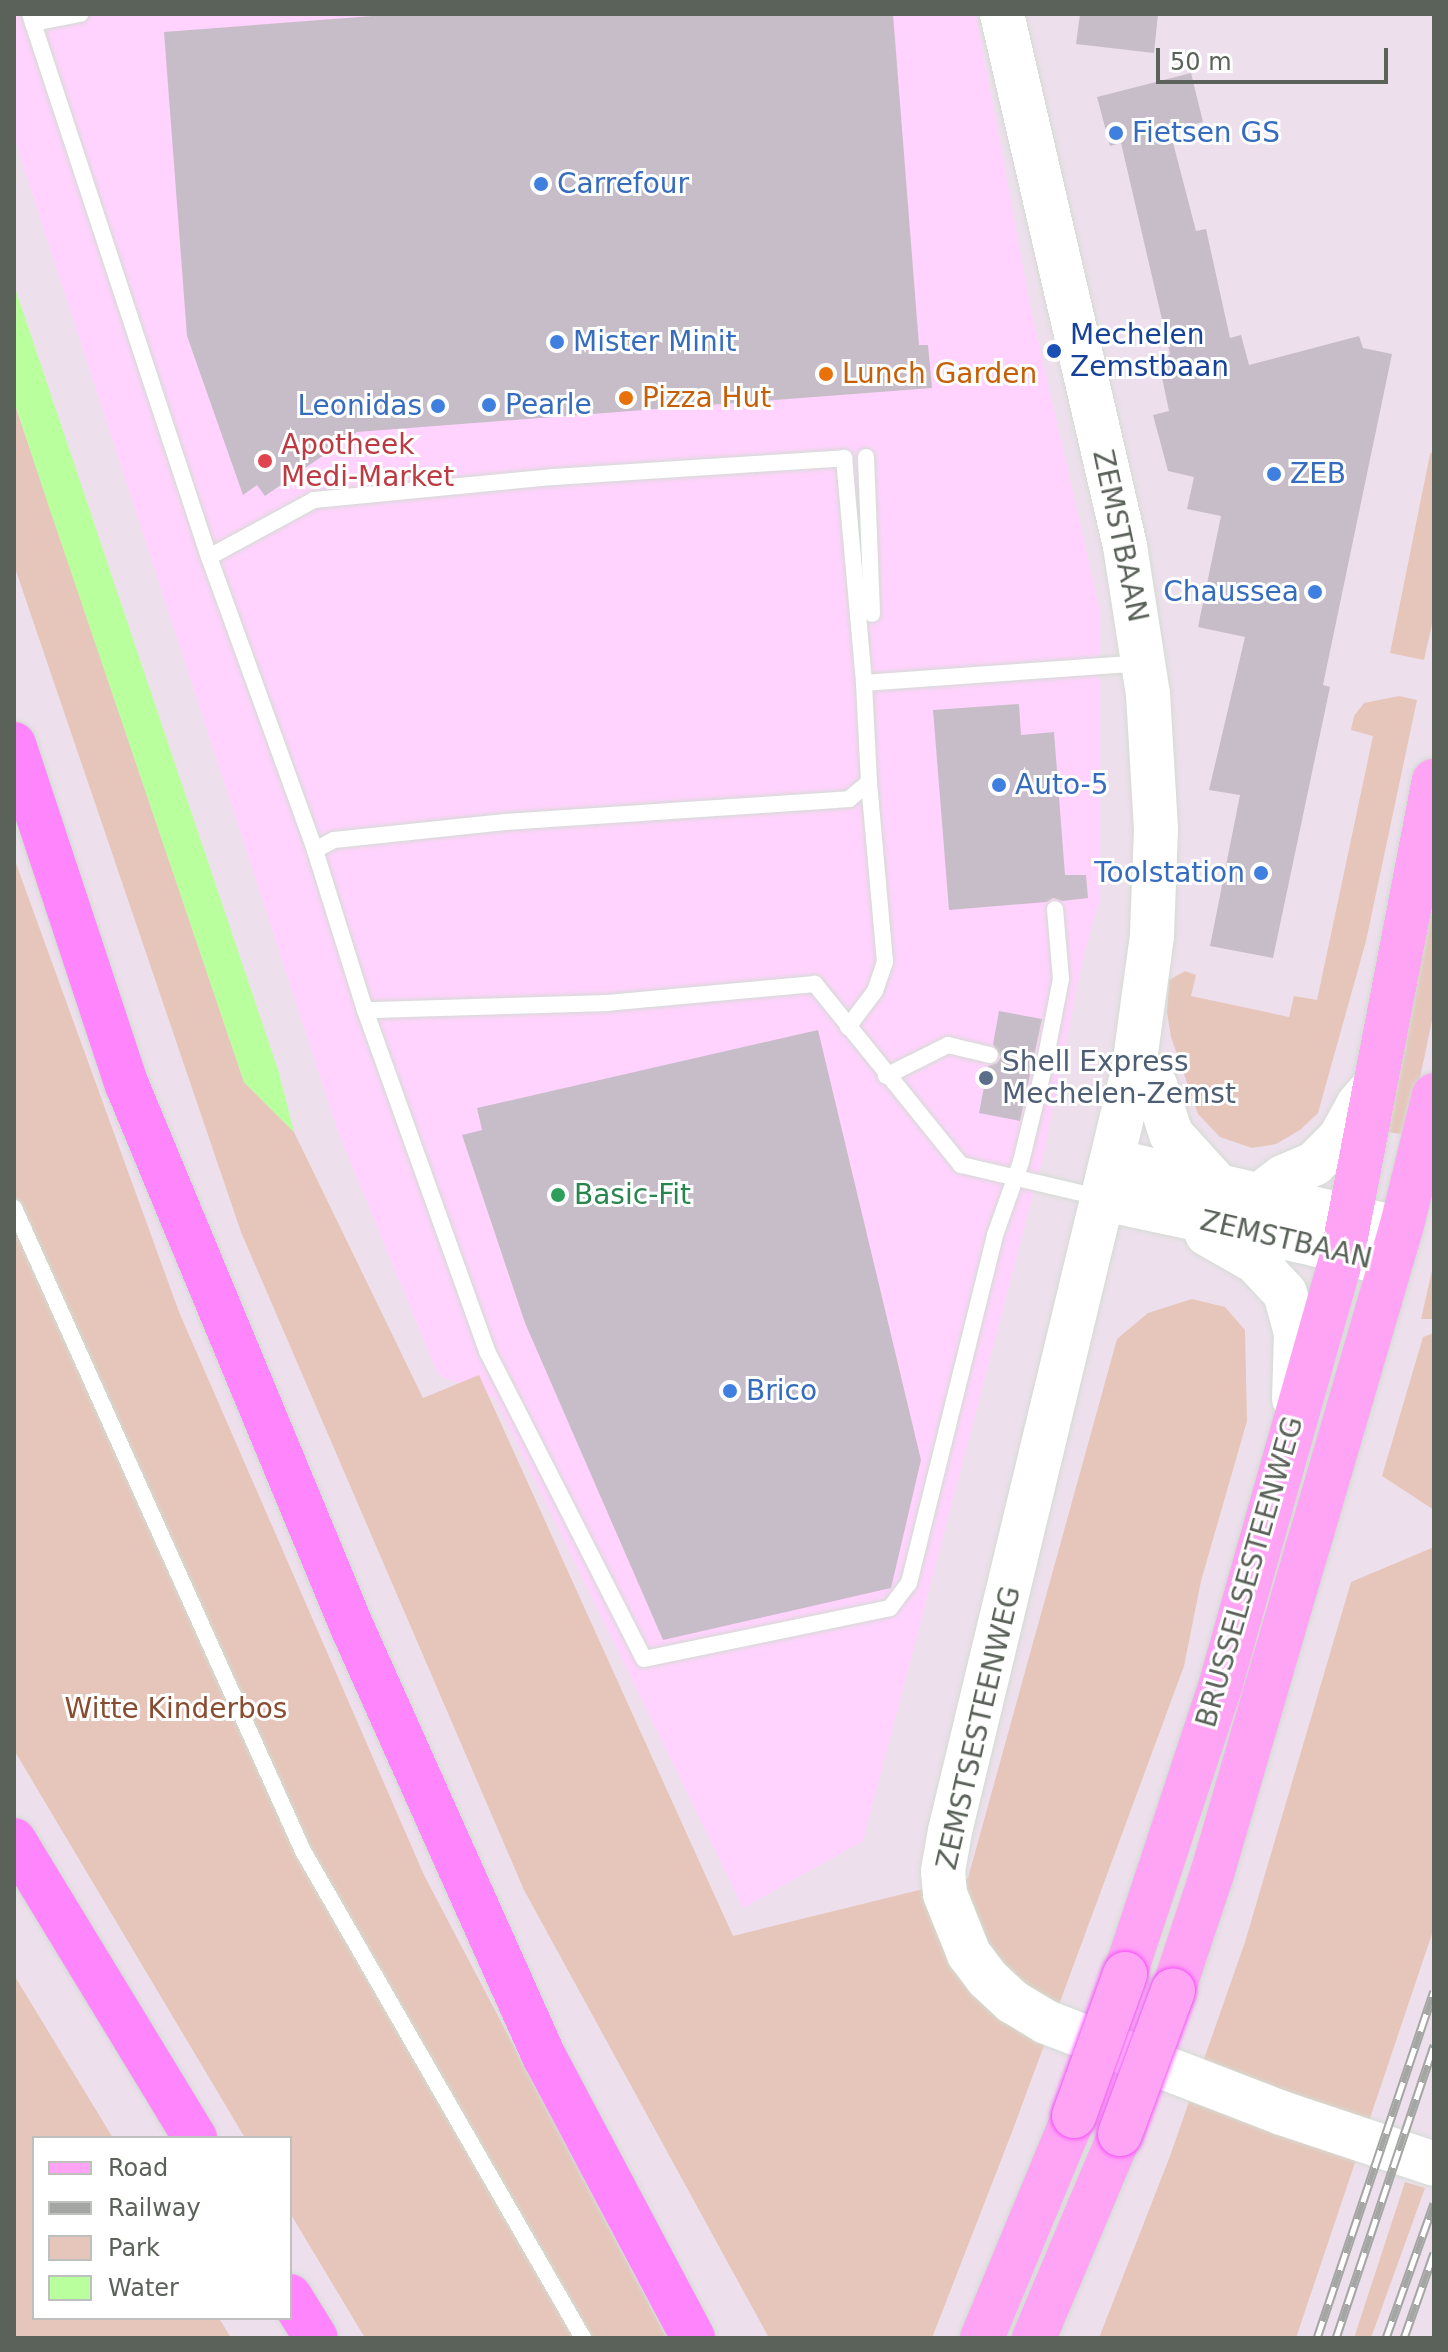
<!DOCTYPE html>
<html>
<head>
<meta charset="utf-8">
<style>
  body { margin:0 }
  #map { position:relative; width:1448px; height:2352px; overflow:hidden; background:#ede0ec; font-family:"DejaVu Sans",sans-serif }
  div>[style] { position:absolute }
  .commercial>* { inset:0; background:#ffd3fd }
  .green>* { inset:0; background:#e6c6ba }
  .water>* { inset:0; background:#baff9e }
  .building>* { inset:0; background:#c7bdc8 }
  .roads { filter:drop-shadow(0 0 2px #d3dbd3) drop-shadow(0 0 2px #d3dbd3) }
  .lane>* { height:16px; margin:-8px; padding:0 8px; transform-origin:8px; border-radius:8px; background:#fff }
  .secondary>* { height:44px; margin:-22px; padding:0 22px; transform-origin:22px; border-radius:22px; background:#fff }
  .primary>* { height:44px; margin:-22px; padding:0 22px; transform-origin:22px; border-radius:22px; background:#ffa3f5 }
  .highway>* { height:44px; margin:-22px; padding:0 22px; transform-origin:22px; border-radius:22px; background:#ff85fd }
  .rail>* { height:9px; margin-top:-4.5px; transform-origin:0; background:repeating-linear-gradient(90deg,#fff 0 18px,#a4a6a3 0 36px); box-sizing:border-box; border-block:2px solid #a4a6a3 }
  .bridges { filter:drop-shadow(0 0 2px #f64ef7) drop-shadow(0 0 2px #f64ef7) }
  .primary-bridge>* { height:44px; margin:-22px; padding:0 22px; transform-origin:22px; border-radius:22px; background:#ffa3f5 }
  .dots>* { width:22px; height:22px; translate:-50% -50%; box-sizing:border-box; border:4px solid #fff; border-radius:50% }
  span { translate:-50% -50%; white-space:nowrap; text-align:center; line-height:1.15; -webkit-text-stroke:6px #fff; paint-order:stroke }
  .shop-label { font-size:28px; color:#366cbe }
  .left { translate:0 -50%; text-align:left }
  .right { translate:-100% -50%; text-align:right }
  .transit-label { font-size:28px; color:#164399 }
  .food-label { font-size:28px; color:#c56008 }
  .health-label { font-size:28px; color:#be3a42 }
  .street-label { font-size:28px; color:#5a6259 }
  .service-label { font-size:28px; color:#4e5e75 }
  .leisure-label { font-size:28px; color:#27864d }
  .park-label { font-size:28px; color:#884d31 }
  .frame { position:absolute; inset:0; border:16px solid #5a6259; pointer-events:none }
  .legend { position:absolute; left:32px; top:2136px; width:260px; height:184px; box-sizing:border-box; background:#fff; border:2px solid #bdc0bd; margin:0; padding:10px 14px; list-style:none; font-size:24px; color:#5a6259 }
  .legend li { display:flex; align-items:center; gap:16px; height:40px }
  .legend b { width:40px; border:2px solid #bdc0bd }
  .scale { position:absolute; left:1156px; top:48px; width:232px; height:36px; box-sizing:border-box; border:4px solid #5a6259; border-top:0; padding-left:10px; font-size:24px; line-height:28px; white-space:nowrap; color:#5a6259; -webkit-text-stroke:6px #fff; paint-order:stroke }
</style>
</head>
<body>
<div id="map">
  <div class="commercial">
    <div style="clip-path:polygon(14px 14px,976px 14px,1030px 304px,1100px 611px,1100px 898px,1083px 958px,1043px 1157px,863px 1841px,743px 1908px,495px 1398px,438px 1375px,338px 1132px,14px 138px)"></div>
  </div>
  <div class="green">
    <div style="clip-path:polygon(14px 402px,244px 1082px,294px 1132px,423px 1398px,479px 1375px,733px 1936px,968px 1878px,1117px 1339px,1148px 1313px,1192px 1299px,1225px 1307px,1245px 1330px,1247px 1421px,1201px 1581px,1184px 1666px,1012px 2132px,932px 2338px,769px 2338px,524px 1890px,241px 1232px,14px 565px)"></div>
    <div style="clip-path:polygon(1434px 451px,1434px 615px,1424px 660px,1390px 653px,1430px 454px)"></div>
    <div style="clip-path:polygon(1399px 696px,1417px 700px,1366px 941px,1318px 1113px,1300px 1130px,1276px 1144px,1252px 1148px,1220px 1137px,1198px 1114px,1171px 1037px,1167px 1012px,1169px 980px,1185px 971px,1196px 975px,1191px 996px,1289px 1017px,1294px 996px,1317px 1000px,1373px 736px,1351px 730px,1354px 716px,1364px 703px)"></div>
    <div style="clip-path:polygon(14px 858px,179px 1312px,424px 1875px,667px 2338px,365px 2338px,290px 2213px,290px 2138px,245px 2138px,14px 1750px)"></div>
    <div style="clip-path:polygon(1434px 870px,1434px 1011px,1408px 1135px,1387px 1132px)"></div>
    <div style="clip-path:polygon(1434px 1262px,1434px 1319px,1421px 1319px)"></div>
    <div style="clip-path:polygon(1434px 1333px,1434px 1510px,1382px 1476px,1423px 1337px)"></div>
    <div style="clip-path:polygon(1434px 1547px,1434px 1928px,1296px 2338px,1099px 2338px,1170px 2156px,1245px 1942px,1351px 1582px)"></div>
    <div style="clip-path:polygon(14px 1975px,113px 2138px,34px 2138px,34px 2318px,219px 2318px,231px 2338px,14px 2338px)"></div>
    <div style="clip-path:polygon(1405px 2182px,1425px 2188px,1371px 2338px,1354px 2338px)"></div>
  </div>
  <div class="water">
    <div style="clip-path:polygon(14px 285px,279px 1073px,294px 1132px,244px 1082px,48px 504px,14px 401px)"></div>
  </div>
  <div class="building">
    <div style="clip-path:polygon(399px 14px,893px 14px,919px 345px,928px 345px,932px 388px,357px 432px,265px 496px,257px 485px,243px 495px,187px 336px,164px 32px)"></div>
    <div style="clip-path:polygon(1080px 14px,1158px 14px,1154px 53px,1076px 44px)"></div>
    <div style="clip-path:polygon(1191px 73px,1203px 122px,1170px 131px,1196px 231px,1206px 229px,1230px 338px,1241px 335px,1249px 365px,1359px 336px,1363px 348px,1392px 354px,1323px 685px,1330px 687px,1273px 958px,1210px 946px,1240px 795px,1209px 790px,1245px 637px,1198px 627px,1221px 516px,1187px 509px,1194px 477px,1168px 471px,1153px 415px,1169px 411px,1159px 363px,1170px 354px,1121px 143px,1110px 146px,1097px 97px)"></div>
    <div style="clip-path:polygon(1019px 704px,1021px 735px,1054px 732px,1065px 875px,1086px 875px,1088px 898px,1062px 901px,1053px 898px,1047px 902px,949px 910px,933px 710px)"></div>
    <div style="clip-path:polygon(999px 1011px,1042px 1019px,1020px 1121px,979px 1113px,988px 1066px,997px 1063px,1001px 1057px,993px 1044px)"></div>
    <div style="clip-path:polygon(818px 1030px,921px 1460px,891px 1588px,663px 1640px,525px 1323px,462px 1135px,482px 1130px,477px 1108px)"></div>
  </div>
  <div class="roads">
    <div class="lane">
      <div style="left:30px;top:14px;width:572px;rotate:71.76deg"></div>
      <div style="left:209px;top:557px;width:312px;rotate:70.1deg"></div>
      <div style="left:33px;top:23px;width:48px;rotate:-10.8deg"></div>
      <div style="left:866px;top:457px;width:157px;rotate:87.8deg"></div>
      <div style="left:209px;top:557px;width:119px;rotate:-28.5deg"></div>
      <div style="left:314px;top:500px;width:241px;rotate:-5.5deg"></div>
      <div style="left:554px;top:477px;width:291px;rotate:-3.7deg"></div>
      <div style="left:844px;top:458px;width:226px;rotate:84.9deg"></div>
      <div style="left:365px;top:1010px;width:364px;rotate:70.3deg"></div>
      <div style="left:488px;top:1353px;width:343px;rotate:63deg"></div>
      <div style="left:644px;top:1659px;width:251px;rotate:-11.7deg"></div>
      <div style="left:890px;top:1608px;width:31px;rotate:-53deg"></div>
      <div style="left:909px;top:1583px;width:358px;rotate:-76.1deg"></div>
      <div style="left:995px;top:1235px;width:77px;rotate:-70.4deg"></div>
      <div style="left:1021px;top:1162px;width:98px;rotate:-76.4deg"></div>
      <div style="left:1044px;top:1067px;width:90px;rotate:-79.1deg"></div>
      <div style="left:1061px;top:979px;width:70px;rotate:-94.9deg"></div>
      <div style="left:848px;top:1027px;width:45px;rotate:-53.1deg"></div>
      <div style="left:875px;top:991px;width:31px;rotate:-71deg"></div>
      <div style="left:885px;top:962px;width:181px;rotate:-95.1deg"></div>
      <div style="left:886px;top:1076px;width:69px;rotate:-26.6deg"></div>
      <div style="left:948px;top:1045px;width:43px;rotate:13.4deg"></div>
      <div style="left:1102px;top:1198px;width:145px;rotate:-166.8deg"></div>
      <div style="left:961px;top:1165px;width:233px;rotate:-128.9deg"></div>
      <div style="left:815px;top:984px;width:208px;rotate:174.8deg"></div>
      <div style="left:608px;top:1003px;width:243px;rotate:178.3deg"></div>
      <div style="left:365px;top:1010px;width:168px;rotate:-107.4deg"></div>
      <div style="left:315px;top:850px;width:21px;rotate:-28deg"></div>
      <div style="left:334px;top:840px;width:172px;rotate:-6deg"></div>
      <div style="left:505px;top:822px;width:345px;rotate:-3.8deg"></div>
      <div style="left:849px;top:799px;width:26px;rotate:-40deg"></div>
      <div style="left:869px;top:782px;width:99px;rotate:-92.9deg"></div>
      <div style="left:864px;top:683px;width:280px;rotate:-4.1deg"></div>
      <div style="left:14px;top:1208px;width:705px;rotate:65.8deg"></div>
      <div style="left:303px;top:1851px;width:562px;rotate:60.1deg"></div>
    </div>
    <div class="secondary">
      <div style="left:1002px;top:14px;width:546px;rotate:76.98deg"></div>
      <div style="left:1125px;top:546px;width:150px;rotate:81.2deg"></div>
      <div style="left:1148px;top:694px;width:136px;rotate:86.6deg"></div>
      <div style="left:1156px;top:830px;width:106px;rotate:92.2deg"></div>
      <div style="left:1152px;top:936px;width:132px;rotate:97.8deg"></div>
      <div style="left:1134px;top:1067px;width:786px;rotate:103.54deg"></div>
      <div style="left:950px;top:1831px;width:41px;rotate:99.9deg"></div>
      <div style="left:943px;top:1871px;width:23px;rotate:85deg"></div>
      <div style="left:945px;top:1894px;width:65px;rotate:68.2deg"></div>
      <div style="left:969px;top:1954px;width:31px;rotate:53deg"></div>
      <div style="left:988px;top:1979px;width:34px;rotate:43deg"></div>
      <div style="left:1013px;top:2002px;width:39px;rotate:31deg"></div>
      <div style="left:1046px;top:2022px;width:253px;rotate:21.1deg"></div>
      <div style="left:1282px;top:2113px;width:160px;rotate:18.5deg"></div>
      <div style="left:1134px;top:1067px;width:28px;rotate:41deg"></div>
      <div style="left:1155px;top:1085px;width:52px;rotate:71.9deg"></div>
      <div style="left:1171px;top:1134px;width:72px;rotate:47.8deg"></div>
      <div style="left:1113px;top:1161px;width:296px;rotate:13.3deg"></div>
      <div style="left:1258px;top:1196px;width:31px;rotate:-37deg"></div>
      <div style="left:1283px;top:1177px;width:34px;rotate:-23deg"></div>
      <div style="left:1314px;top:1164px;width:37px;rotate:-45deg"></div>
      <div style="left:1340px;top:1138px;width:38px;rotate:-61deg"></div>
      <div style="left:1358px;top:1105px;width:23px;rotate:-49deg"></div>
      <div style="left:1104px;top:1199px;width:215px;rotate:12.1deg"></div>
      <div style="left:1314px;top:1244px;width:79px;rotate:15.4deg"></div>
      <div style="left:1207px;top:1234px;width:56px;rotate:29.7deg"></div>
      <div style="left:1256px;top:1262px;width:42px;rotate:46.9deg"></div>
      <div style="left:1285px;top:1293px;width:41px;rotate:74.6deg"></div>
      <div style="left:1296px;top:1333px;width:66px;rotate:91.7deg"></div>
    </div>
    <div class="primary">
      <div style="left:1125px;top:1974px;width:306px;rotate:-71.7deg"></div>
      <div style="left:1221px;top:1683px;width:448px;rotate:-74.2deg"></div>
      <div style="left:1343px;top:1252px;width:480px;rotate:-79.1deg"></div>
      <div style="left:1173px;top:1991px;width:123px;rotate:-71.6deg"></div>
      <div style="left:1212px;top:1874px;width:345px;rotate:-73.7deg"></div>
      <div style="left:1309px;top:1543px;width:327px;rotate:-73.7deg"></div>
      <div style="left:1401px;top:1229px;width:138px;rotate:-76.2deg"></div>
      <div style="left:982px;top:2338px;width:240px;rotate:-67.5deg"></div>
      <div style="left:1034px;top:2338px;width:221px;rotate:-67.1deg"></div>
    </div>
    <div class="highway">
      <div style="left:14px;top:744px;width:359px;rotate:71.7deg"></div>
      <div style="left:127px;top:1085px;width:587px;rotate:67.46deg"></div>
      <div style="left:352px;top:1627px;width:472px;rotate:65.9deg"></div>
      <div style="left:545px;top:2058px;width:317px;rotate:62.1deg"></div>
      <div style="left:14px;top:1840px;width:349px;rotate:58.7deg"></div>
      <div style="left:290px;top:2296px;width:49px;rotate:58.2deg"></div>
    </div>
  </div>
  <div class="rail">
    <div style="left:1317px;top:2338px;width:366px;rotate:-71.4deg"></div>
    <div style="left:1336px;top:2338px;width:309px;rotate:-71.5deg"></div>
    <div style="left:1386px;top:2338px;width:143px;rotate:-70.4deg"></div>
    <div style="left:1404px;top:2338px;width:90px;rotate:-70.6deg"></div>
  </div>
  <div class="bridges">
    <div class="primary-bridge">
      <div style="left:1074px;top:2116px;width:151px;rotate:-70.2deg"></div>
      <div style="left:1120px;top:2134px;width:153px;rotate:-69.7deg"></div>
    </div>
  </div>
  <div class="dots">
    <div style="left:1116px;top:133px;background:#3f7fe0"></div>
    <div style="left:541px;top:184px;background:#3f7fe0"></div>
    <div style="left:557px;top:342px;background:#3f7fe0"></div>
    <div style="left:1054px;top:351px;background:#1a4fb4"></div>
    <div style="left:826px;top:374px;background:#e8710a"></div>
    <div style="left:626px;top:398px;background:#e8710a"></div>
    <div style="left:489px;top:405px;background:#3f7fe0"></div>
    <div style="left:438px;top:406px;background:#3f7fe0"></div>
    <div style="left:265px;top:461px;background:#e0444e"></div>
    <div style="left:1274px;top:474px;background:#3f7fe0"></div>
    <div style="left:1315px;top:592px;background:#3f7fe0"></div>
    <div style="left:999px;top:785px;background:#3f7fe0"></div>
    <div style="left:1261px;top:873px;background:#3f7fe0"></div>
    <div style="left:986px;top:1078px;background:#5c6f8a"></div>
    <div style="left:558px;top:1195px;background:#2e9e5b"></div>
    <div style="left:730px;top:1391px;background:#3f7fe0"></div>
  </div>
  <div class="shop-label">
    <span class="left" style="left:1132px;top:133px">Fietsen GS</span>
    <span class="left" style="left:557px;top:184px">Carrefour</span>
    <span class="left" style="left:573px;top:342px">Mister Minit</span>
    <span class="left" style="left:505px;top:405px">Pearle</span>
    <span class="right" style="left:422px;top:406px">Leonidas</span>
    <span class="left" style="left:1290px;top:474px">ZEB</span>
    <span class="right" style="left:1299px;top:592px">Chaussea</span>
    <span class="left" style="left:1015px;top:785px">Auto-5</span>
    <span class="right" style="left:1245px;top:873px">Toolstation</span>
    <span class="left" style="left:746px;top:1391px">Brico</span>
  </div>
  <div class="transit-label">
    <span class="left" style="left:1070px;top:351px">Mechelen<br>Zemstbaan</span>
  </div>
  <div class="food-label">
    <span class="left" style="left:842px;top:374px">Lunch Garden</span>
    <span class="left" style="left:642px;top:398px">Pizza Hut</span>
  </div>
  <div class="health-label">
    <span class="left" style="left:281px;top:461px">Apotheek<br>Medi-Market</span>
  </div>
  <div class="street-label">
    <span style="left:1120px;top:536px;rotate:78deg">ZEMSTBAAN</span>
    <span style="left:1286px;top:1240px;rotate:13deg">ZEMSTBAAN</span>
    <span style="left:1250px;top:1572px;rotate:-74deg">BRUSSELSESTEENWEG</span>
    <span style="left:979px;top:1728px;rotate:-77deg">ZEMSTSESTEENWEG</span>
  </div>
  <div class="service-label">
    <span class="left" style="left:1002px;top:1078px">Shell Express<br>Mechelen-Zemst</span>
  </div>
  <div class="leisure-label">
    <span class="left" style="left:574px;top:1195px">Basic-Fit</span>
  </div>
  <div class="park-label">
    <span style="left:176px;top:1709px">Witte Kinderbos</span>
  </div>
  <div class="frame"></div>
  <ul class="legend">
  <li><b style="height:10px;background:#ffa3f5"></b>Road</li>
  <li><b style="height:10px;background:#a4a6a3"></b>Railway</li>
  <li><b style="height:22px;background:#e6c6ba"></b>Park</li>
  <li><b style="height:22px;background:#baff9e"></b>Water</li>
  </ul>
  <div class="scale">50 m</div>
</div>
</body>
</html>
